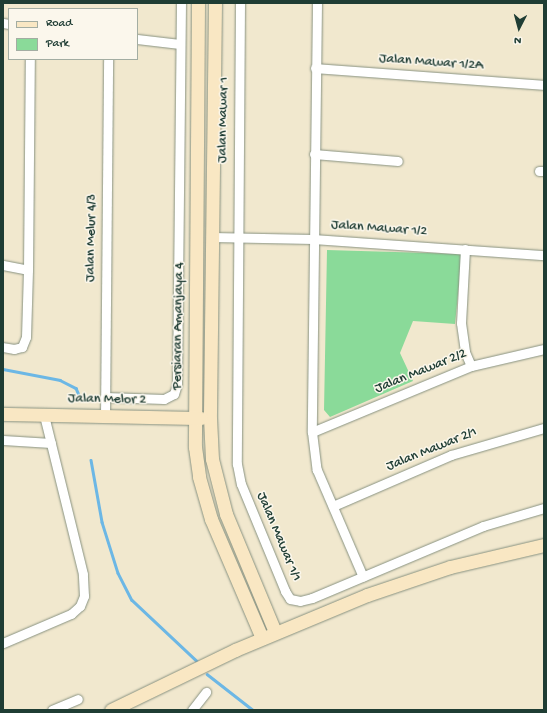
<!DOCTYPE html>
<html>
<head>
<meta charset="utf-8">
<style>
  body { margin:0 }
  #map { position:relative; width:547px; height:713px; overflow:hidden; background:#f1e8ce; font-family:"Gochi Hand",sans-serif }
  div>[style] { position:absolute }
  .green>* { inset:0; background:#8ada99 }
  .stream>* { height:2.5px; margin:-1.25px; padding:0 1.25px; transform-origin:1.25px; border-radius:1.25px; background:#6cb7e5 }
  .roads { filter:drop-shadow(0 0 1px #889281) drop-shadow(0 0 1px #889281) }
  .street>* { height:9px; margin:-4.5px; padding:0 4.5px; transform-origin:4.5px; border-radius:4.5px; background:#fff }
  .secondary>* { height:13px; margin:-6.5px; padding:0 6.5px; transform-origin:6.5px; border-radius:6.5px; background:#f9e7c3 }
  span { translate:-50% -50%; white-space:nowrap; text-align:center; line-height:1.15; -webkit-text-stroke:3px #fbf7ec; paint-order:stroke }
  .street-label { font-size:14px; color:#1f3d34 }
  .frame { position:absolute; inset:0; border:4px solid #1f3d34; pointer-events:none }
  .legend { position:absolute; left:8px; top:8px; width:130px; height:52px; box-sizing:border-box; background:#fbf7ec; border:1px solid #a3ada2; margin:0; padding:5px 7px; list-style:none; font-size:12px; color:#1f3d34 }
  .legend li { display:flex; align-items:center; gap:8px; height:20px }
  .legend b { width:20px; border:1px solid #a3ada2 }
  .north { position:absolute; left:499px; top:8px; width:40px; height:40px; -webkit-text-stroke:3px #fbf7ec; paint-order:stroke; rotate:186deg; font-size:11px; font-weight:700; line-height:16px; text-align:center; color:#1f3d34 }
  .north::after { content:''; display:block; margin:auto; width:14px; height:18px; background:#1f3d34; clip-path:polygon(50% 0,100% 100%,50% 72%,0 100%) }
</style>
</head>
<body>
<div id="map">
  <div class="green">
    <div style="clip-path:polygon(327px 250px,462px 254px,455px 324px,413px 321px,400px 353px,413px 381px,330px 417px,324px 410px)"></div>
  </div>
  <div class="stream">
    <div style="left:3px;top:369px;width:58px;rotate:10.9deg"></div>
    <div style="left:60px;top:380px;width:18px;rotate:27deg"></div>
    <div style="left:76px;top:388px;width:8px;rotate:67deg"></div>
    <div style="left:91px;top:460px;width:63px;rotate:79.9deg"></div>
    <div style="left:102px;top:522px;width:53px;rotate:72.6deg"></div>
    <div style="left:118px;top:573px;width:30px;rotate:63deg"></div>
    <div style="left:132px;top:600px;width:91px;rotate:43.2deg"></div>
    <div style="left:207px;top:674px;width:58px;rotate:38deg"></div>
  </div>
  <div class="roads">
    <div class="street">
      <div style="left:240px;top:3px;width:461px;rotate:90.4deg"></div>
      <div style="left:237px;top:464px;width:20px;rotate:79deg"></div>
      <div style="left:241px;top:484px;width:116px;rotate:67.6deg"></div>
      <div style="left:285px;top:591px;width:9px;rotate:58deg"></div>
      <div style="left:290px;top:599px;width:10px;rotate:11deg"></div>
      <div style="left:300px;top:601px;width:12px;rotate:-14deg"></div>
      <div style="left:312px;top:598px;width:186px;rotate:-22.8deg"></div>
      <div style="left:483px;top:526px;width:64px;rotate:-16.4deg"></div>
      <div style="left:317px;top:3px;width:429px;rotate:90.7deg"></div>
      <div style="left:312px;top:432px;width:38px;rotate:83deg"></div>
      <div style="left:317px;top:470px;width:116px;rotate:66.7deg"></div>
      <div style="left:3px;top:23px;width:6px;rotate:9deg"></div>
      <div style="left:137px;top:39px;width:43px;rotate:6.6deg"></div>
      <div style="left:315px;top:68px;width:230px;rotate:4.2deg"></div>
      <div style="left:314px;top:154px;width:84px;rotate:4.8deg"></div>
      <div style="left:539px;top:171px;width:5px"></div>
      <div style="left:212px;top:237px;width:101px;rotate:1.1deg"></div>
      <div style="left:313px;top:239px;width:232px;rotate:4deg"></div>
      <div style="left:465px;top:249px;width:74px;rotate:93.1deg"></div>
      <div style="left:461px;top:323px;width:29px;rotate:82deg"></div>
      <div style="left:465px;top:352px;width:15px;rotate:67deg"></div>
      <div style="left:3px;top:265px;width:25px;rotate:11deg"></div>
      <div style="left:28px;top:270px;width:67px;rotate:91.7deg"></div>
      <div style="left:26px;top:337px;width:11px;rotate:112deg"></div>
      <div style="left:22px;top:347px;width:8px;rotate:166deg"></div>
      <div style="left:14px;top:349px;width:11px;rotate:-170deg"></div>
      <div style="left:28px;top:270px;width:211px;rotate:-89.5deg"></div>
      <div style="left:105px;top:397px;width:59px;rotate:1.9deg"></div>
      <div style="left:164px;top:399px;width:11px;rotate:-27deg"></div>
      <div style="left:174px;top:394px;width:10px;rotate:-73deg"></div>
      <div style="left:177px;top:384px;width:381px;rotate:-89.4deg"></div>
      <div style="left:105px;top:417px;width:358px;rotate:-89.5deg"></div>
      <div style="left:312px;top:432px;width:172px;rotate:-22.5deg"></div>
      <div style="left:471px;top:366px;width:75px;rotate:-13.1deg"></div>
      <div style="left:3px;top:440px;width:48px;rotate:3.6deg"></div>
      <div style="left:333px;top:506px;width:129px;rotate:-23.4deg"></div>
      <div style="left:451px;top:455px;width:97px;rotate:-16.2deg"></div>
      <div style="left:3px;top:643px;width:74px;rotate:-23.1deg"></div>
      <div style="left:71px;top:614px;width:12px;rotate:-42deg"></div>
      <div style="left:80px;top:606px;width:11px;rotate:-68deg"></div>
      <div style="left:84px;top:596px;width:22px;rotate:-93deg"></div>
      <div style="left:83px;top:574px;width:164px;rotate:-103.8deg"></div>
      <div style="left:52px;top:710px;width:28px;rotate:-23deg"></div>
      <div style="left:192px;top:710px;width:23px;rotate:-52deg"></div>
    </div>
    <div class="secondary">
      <div style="left:198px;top:3px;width:444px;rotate:90.4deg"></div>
      <div style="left:195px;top:447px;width:30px;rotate:82deg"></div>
      <div style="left:199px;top:477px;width:44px;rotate:74.1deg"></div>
      <div style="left:211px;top:519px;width:129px;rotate:66.8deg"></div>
      <div style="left:215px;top:3px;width:415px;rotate:90.7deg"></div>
      <div style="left:210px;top:418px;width:41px;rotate:87.2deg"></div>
      <div style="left:212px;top:459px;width:57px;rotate:75.7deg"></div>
      <div style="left:226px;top:514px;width:128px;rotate:67.4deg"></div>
      <div style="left:3px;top:414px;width:198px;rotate:1.2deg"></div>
      <div style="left:111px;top:710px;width:138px;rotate:-25.8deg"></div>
      <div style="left:235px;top:650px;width:143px;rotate:-22.6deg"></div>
      <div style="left:367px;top:595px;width:88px;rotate:-18.6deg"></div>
      <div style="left:450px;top:567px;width:97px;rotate:-13.2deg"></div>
    </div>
  </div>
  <div class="street-label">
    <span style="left:431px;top:63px;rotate:4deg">Jalan Mawar 1/2A</span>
    <span style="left:224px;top:120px;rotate:-89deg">Jalan Mawar 1</span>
    <span style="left:379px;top:229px;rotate:4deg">Jalan Mawar 1/2</span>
    <span style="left:92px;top:238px;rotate:-89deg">Jalan Melur 4/3</span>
    <span style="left:179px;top:326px;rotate:-89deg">Persiaran Amanjaya 4</span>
    <span style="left:421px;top:372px;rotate:-22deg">Jalan Mawar 2/2</span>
    <span style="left:107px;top:400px;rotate:1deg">Jalan Melor 2</span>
    <span style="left:432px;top:450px;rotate:-22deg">Jalan Mawar 2/1</span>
    <span style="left:278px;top:537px;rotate:67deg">Jalan Mawar 1/1</span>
  </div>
  <div class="frame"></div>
  <ul class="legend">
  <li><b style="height:5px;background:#f9e7c3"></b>Road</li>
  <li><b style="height:11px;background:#8ada99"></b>Park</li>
  </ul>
  <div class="north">N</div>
</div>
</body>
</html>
